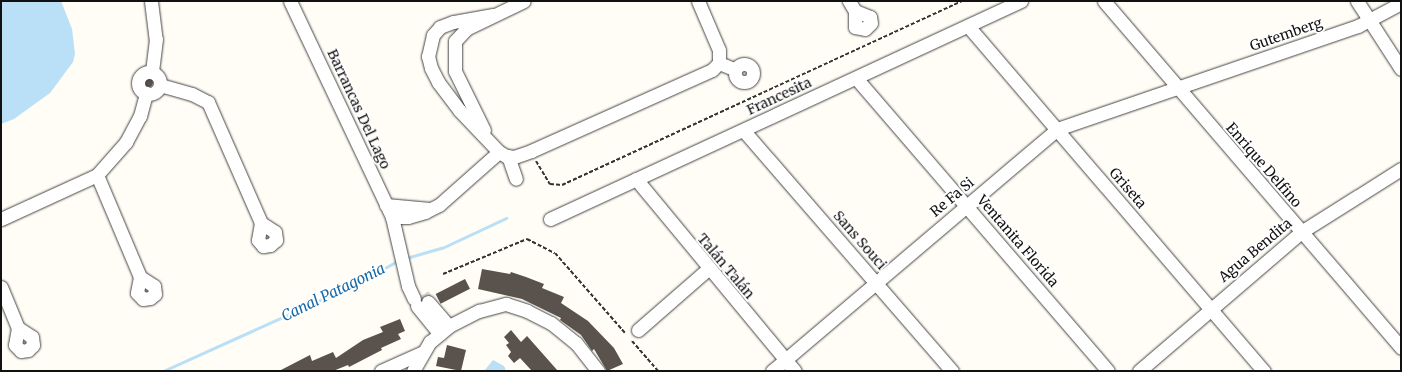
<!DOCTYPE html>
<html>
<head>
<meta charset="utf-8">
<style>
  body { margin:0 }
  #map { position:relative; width:1402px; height:372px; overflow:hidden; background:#fffdf5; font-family:Merriweather,serif }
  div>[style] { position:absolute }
  .water>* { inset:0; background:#b9e0f7 }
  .stream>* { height:3px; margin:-1.5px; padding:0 1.5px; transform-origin:1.5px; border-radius:1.5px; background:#b9e0f7 }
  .building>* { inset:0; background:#5a524d; transform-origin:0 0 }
  .round { border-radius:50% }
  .minor-tunnel>* { height:13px; margin-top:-6.5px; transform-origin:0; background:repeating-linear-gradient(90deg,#dbdad3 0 13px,transparent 0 19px) }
  .path>* { height:2px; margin-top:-1px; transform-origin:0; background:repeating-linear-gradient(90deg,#333 0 4px,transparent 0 6px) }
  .roads { filter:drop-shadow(0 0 1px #444) drop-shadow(0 0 1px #444) }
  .minor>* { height:13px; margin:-6.5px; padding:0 6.5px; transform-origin:6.5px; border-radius:6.5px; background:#fff }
  .minor>.ring { margin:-6.5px; padding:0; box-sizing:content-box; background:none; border:13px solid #fff; border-radius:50% }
  span { translate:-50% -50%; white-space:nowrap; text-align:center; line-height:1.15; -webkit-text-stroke:4px #fff; paint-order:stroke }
  .street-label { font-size:14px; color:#111 }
  .water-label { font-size:15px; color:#1768a6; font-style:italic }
  .frame { position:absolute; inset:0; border:2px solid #111; pointer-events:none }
</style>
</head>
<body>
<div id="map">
  <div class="water">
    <div style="clip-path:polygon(1px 1px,61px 1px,72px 29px,75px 54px,73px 62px,50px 93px,14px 119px,1px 124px)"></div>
    <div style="clip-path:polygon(493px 360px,504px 366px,506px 371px,484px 371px)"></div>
  </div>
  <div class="stream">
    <div style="left:406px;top:258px;width:37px;rotate:-16deg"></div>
    <div style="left:442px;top:248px;width:71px;rotate:-25.1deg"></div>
    <div style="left:163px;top:371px;width:218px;rotate:-24.3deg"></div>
    <div style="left:362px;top:281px;width:43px;rotate:-29.6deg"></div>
  </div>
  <div class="building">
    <div class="round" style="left:143.5px;top:77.5px;width:9px;height:9px"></div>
    <div style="clip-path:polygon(482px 269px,510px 274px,511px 272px,526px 277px,544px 284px,542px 288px,564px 297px,561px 303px,588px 321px,614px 348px,623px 364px,607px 371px,594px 349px,592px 351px,581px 335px,560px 320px,561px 318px,522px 299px,478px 289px)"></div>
    <div style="left:465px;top:279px;width:11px;height:33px;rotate:63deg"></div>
    <div style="clip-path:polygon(400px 319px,405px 331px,398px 334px,401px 339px,381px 348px,382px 350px,349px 367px,348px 365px,333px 371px,279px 371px,310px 355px,312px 361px,333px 352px,336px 358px,363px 340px,383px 332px,380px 327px)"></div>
    <div style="clip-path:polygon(511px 330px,521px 342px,527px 336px,558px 371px,532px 371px,520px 358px,514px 363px,508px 356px,511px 352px,506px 345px,509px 343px,504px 337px)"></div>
    <div style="clip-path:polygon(447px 345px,466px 350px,461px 371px,436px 366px,438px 357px,444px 358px)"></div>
  </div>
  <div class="minor-tunnel">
    <div style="left:423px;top:294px;width:9px;rotate:58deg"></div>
  </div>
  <div class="path">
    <div style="left:536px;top:161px;width:27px;rotate:59deg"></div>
    <div style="left:550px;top:184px;width:12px;rotate:5deg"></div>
    <div style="left:562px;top:185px;width:440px;rotate:-24.7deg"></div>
    <div style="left:443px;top:274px;width:91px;rotate:-22.6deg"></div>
    <div style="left:527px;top:239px;width:31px;rotate:27deg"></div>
    <div style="left:555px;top:253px;width:108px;rotate:48.8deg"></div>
    <div style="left:632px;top:341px;width:40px;rotate:49deg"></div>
  </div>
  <div class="roads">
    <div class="minor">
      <div style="left:151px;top:1px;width:38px;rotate:83deg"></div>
      <div style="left:156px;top:39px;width:33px;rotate:97deg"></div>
      <div style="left:290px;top:1px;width:239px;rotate:64.7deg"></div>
      <div style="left:392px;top:217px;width:71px;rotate:76.9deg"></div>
      <div style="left:408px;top:286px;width:14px;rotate:65deg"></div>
      <div style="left:698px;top:1px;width:53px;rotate:66.8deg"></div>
      <div style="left:719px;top:50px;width:13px;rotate:90deg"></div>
      <div style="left:849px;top:1px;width:12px;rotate:59deg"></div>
      <div style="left:855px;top:11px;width:16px;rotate:90deg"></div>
      <div style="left:855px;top:27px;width:10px;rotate:11deg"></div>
      <div style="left:865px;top:29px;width:8px;rotate:-45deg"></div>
      <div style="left:871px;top:23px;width:6px;rotate:-99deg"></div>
      <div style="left:870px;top:17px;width:16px;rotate:-158deg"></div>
      <div style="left:1104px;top:1px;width:457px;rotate:49.4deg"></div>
      <div style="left:1357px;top:1px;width:81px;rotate:57.1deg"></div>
      <div style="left:493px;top:15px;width:41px;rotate:170.1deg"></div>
      <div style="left:453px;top:22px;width:14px;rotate:159deg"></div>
      <div style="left:440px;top:27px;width:11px;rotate:131deg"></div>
      <div style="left:433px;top:35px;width:22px;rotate:103deg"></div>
      <div style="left:428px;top:56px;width:12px;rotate:76deg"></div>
      <div style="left:431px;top:68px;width:16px;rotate:63deg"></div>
      <div style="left:438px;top:82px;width:35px;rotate:53deg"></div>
      <div style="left:459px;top:110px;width:58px;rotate:46.4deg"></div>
      <div style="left:499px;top:152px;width:8px;rotate:30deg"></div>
      <div style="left:506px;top:156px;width:8px;rotate:7deg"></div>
      <div style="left:514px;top:157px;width:18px;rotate:-19deg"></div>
      <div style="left:531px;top:151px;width:198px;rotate:-24.1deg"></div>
      <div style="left:712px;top:70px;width:10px;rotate:-45deg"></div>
      <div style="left:719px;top:63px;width:16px;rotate:22deg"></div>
      <div style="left:968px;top:26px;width:455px;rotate:49.4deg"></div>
      <div class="ring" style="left:735px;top:64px;width:5px;height:5px"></div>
      <div class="ring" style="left:138px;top:72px;width:9px;height:9px"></div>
      <div style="left:856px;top:78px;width:386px;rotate:49.3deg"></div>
      <div style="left:160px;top:85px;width:33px;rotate:16deg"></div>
      <div style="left:192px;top:94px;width:18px;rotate:27deg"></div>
      <div style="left:208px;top:102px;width:132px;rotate:66.3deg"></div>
      <div style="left:261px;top:223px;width:17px;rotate:100deg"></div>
      <div style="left:258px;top:240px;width:8px;rotate:50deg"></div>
      <div style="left:263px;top:246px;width:7px;rotate:-8deg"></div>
      <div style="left:270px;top:245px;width:8px;rotate:-40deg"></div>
      <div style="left:276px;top:240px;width:8px;rotate:-97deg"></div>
      <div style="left:275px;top:232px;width:17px;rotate:-147deg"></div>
      <div style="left:484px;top:130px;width:66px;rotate:-116.2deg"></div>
      <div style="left:455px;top:71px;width:30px;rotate:-90deg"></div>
      <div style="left:455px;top:41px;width:16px;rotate:-47deg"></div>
      <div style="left:466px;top:29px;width:64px;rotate:-25.8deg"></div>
      <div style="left:744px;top:131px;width:318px;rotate:49.1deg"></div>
      <div style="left:508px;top:156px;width:24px;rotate:71deg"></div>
      <div style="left:97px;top:175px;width:111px;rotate:67.1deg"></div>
      <div style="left:140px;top:277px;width:16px;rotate:101deg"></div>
      <div style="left:137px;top:293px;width:8px;rotate:45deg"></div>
      <div style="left:143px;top:299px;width:7px;rotate:-8deg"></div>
      <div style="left:150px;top:298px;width:6px;rotate:-39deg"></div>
      <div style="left:155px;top:294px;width:8px;rotate:-97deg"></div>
      <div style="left:154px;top:286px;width:17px;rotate:-147deg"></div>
      <div style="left:636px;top:179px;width:249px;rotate:50.4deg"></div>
      <div style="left:386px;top:205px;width:44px;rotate:5.2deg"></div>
      <div style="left:392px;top:217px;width:16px"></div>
      <div style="left:408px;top:217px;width:18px;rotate:-16deg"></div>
      <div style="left:425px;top:212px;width:16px;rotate:-27deg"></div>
      <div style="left:439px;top:205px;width:80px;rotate:-41.5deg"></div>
      <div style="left:1px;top:219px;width:106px;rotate:-24.6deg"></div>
      <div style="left:97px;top:175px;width:44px;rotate:-48.7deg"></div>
      <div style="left:126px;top:142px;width:30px;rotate:-62deg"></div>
      <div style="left:140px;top:116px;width:24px;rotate:-75deg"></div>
      <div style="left:550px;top:219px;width:519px;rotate:-24.84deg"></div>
      <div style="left:1px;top:287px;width:44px;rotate:67.5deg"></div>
      <div style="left:18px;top:328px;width:17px;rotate:100deg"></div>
      <div style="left:15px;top:345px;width:8px;rotate:45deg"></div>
      <div style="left:21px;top:351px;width:7px;rotate:-8deg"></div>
      <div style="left:28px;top:350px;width:7px;rotate:-45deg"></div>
      <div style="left:33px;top:345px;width:8px;rotate:-97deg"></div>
      <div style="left:32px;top:337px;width:17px;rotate:-147deg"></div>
      <div style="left:428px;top:302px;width:32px;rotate:49deg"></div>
      <div style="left:417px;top:306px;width:36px;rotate:51deg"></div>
      <div style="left:638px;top:330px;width:93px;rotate:-41.1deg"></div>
      <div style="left:381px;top:371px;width:46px;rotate:-24.3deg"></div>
      <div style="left:413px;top:371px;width:34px;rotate:-60deg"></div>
      <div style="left:430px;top:342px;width:25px;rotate:-40deg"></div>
      <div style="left:449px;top:326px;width:34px;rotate:-27deg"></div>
      <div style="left:479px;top:311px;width:28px;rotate:-15deg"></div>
      <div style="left:506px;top:304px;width:22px;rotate:18deg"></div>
      <div style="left:527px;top:311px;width:27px;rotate:27deg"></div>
      <div style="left:551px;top:323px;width:32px;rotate:39deg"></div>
      <div style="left:576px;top:343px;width:36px;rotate:52deg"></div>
      <div style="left:772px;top:371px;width:374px;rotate:-40.3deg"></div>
      <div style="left:1057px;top:129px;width:318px;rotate:-18.9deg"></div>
      <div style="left:1358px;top:26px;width:49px;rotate:-28.1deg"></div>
      <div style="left:1139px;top:371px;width:213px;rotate:-40.6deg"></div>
      <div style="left:1301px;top:232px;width:118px;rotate:-32.2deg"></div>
    </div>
  </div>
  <div class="street-label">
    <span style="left:1286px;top:34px;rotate:-19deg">Gutemberg</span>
    <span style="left:779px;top:96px;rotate:-25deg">Francesita</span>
    <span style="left:359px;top:109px;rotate:65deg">Barrancas Del Lago</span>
    <span style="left:1264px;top:165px;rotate:49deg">Enrique Delfino</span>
    <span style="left:1128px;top:188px;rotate:49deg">Griseta</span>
    <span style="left:952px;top:197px;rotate:-40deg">Re Fa Si</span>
    <span style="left:860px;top:240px;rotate:49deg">Sans Souci</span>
    <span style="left:1018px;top:241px;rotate:49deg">Ventanita Florida</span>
    <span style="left:1255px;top:250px;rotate:-40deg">Agua Bendita</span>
    <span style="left:726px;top:266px;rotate:50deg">Talán Talán</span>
  </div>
  <div class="water-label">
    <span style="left:333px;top:292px;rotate:-26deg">Canal Patagonia</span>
  </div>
  <div class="frame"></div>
</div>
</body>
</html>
